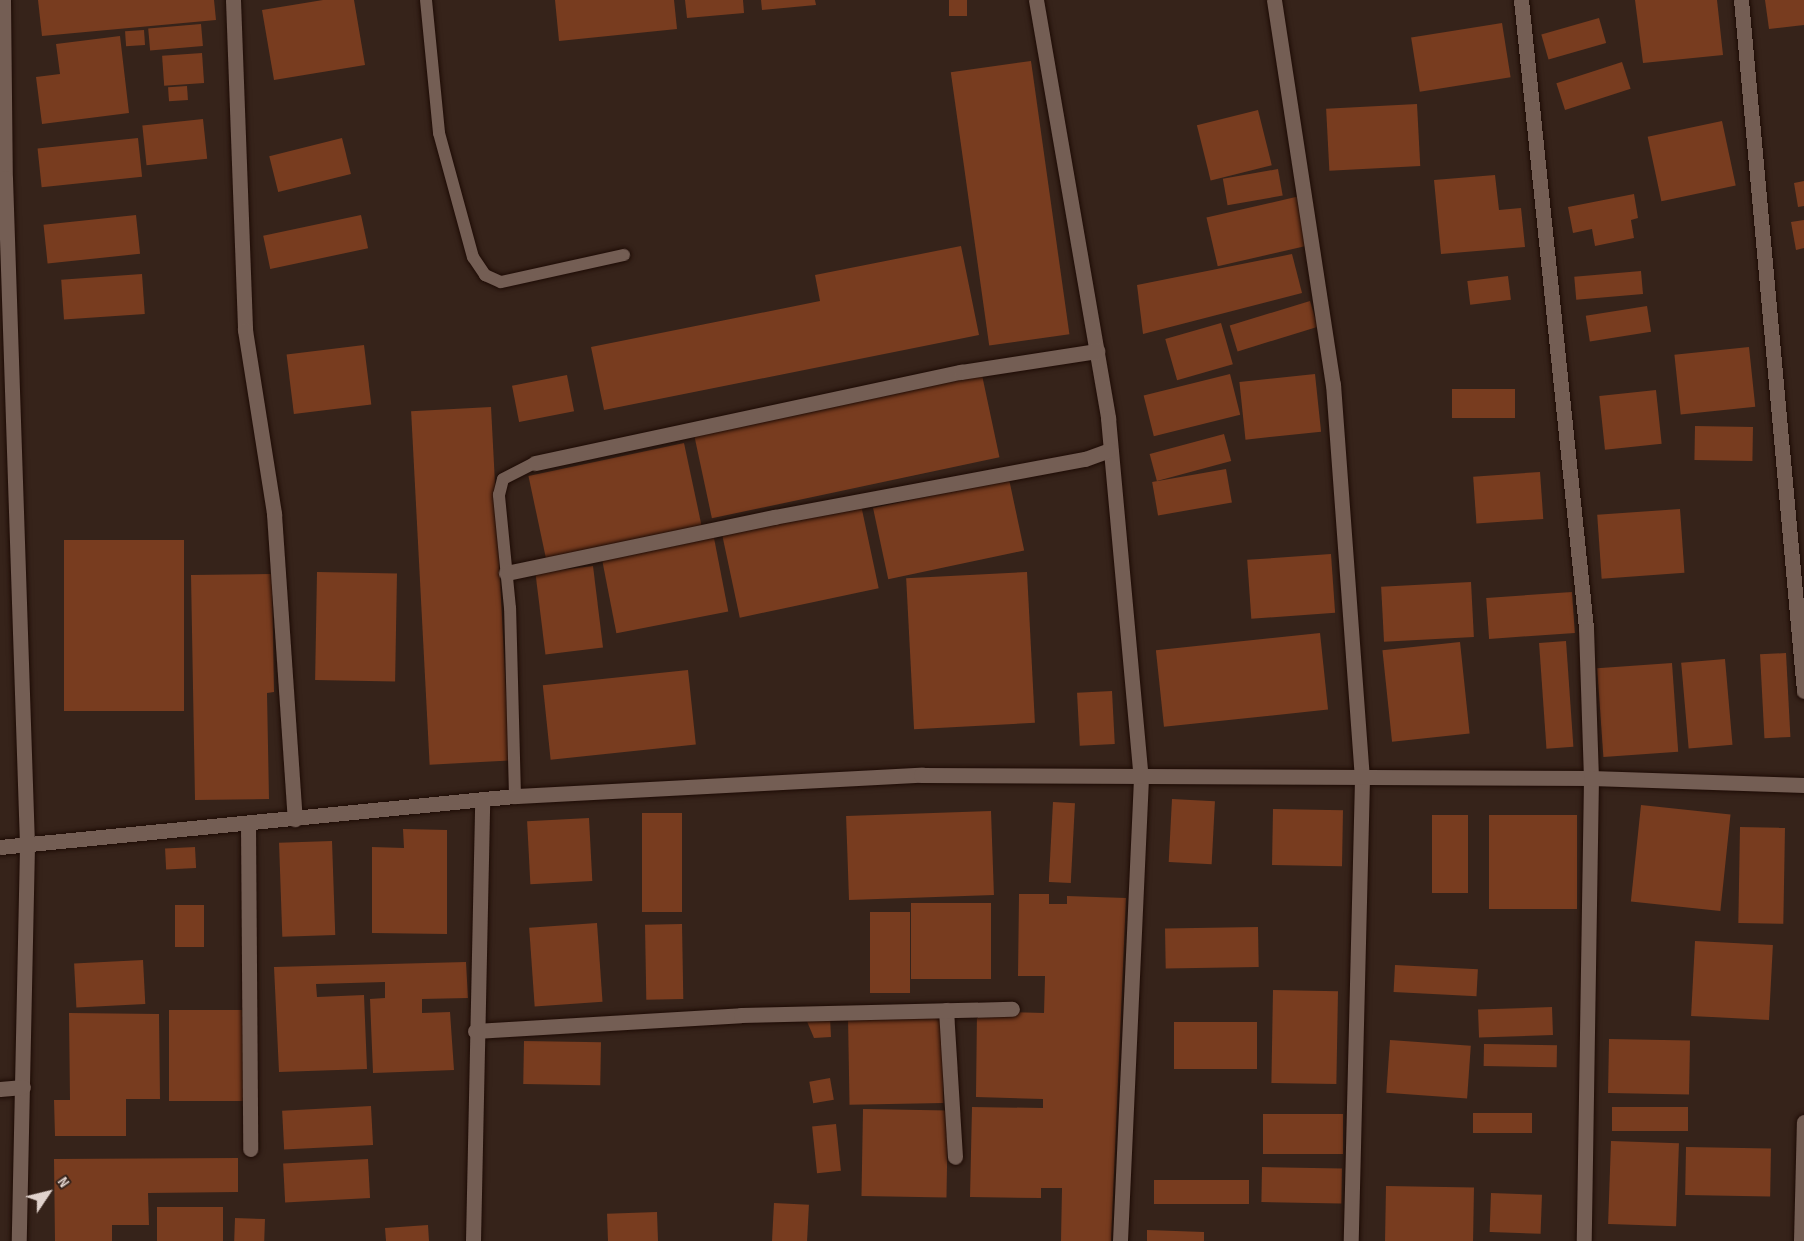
<!DOCTYPE html>
<html>
<head>
<meta charset="utf-8">
<style>
  body { margin:0 }
  #map { position:relative; width:1804px; height:1241px; overflow:hidden; background:#36231a; font-family:"Sofia Sans Condensed",sans-serif }
  div>[style] { position:absolute }
  .building>* { inset:0; background:#783c1f; transform-origin:0 0 }
  .roads { filter:drop-shadow(0 0 2px #1d0b05) drop-shadow(0 0 2px #1d0b05) }
  .lane>* { height:12px; margin:-6px; padding:0 6px; transform-origin:6px; border-radius:6px; background:#745e54 }
  .street>* { height:15px; margin:-7.5px; padding:0 7.5px; transform-origin:7.5px; border-radius:7.5px; background:#745e54 }
  span { translate:-50% -50%; white-space:nowrap; text-align:center; line-height:1.15; -webkit-text-stroke:4.5px #36231a; paint-order:stroke }
  .north { position:absolute; left:18px; top:1163px; width:60px; height:60px; -webkit-text-stroke:4px #36231a; paint-order:stroke; rotate:55deg; font-size:16px; font-weight:700; line-height:24px; text-align:center; color:#e0d2cc }
  .north::after { content:''; display:block; margin:auto; width:21px; height:27px; background:#e0d2cc; clip-path:polygon(50% 0,100% 100%,50% 72%,0 100%) }
</style>
</head>
<body>
<div id="map">
  <div class="building">
    <div style="clip-path:polygon(38px 0,214px 0,216px 20px,42px 36px)"></div>
    <div style="clip-path:polygon(323px 0,354px 0,365px 65px,274px 80px,262px 10px)"></div>
    <div style="clip-path:polygon(555px 0,674px 0,677px 29px,559px 41px)"></div>
    <div style="clip-path:polygon(685px 0,743px 0,744px 13px,687px 18px)"></div>
    <div style="clip-path:polygon(761px 0,815px 0,816px 5px,762px 10px)"></div>
    <div style="left:949px;top:0;width:18px;height:16px"></div>
    <div style="clip-path:polygon(1635px 0,1717px 0,1723px 55px,1643px 63px)"></div>
    <div style="clip-path:polygon(1765px 0,1804px 0,1804px 25px,1769px 29px)"></div>
    <div style="left:1599px;top:18px;width:26px;height:60px;rotate:74deg"></div>
    <div style="left:1502px;top:23px;width:55px;height:92px;rotate:81deg"></div>
    <div style="left:201px;top:24px;width:22px;height:53px;rotate:85deg"></div>
    <div style="left:144px;top:30px;width:15px;height:19px;rotate:86deg"></div>
    <div style="clip-path:polygon(120px 36px,129px 113px,42px 124px,36px 77px,60px 74px,56px 44px)"></div>
    <div style="left:202px;top:53px;width:30px;height:40px;rotate:86deg"></div>
    <div style="left:1031px;top:61px;width:276px;height:81px;rotate:82deg"></div>
    <div style="left:1622px;top:62px;width:28px;height:69px;rotate:72deg"></div>
    <div style="left:187px;top:86px;width:14px;height:19px;rotate:86deg"></div>
    <div style="left:1417px;top:104px;width:62px;height:91px;rotate:87deg"></div>
    <div style="left:1258px;top:110px;width:57px;height:63px;rotate:76deg"></div>
    <div style="left:203px;top:119px;width:40px;height:61px;rotate:84deg"></div>
    <div style="left:1722px;top:121px;width:66px;height:76px;rotate:78deg"></div>
    <div style="left:138px;top:138px;width:39px;height:101px;rotate:84deg"></div>
    <div style="left:342px;top:138px;width:37px;height:75px;rotate:76deg"></div>
    <div style="left:1278px;top:169px;width:27px;height:56px;rotate:80deg"></div>
    <div style="clip-path:polygon(1495px 175px,1499px 210px,1521px 208px,1525px 247px,1441px 254px,1434px 180px)"></div>
    <div style="clip-path:polygon(1804px 181px,1804px 206px,1798px 207px,1794px 183px)"></div>
    <div style="clip-path:polygon(1634px 194px,1638px 218px,1631px 220px,1634px 238px,1595px 246px,1592px 229px,1573px 233px,1568px 207px)"></div>
    <div style="left:1300px;top:196px;width:50px;height:96px;rotate:77deg"></div>
    <div style="left:136px;top:215px;width:39px;height:93px;rotate:84deg"></div>
    <div style="left:361px;top:215px;width:34px;height:100px;rotate:78deg"></div>
    <div style="clip-path:polygon(1804px 220px,1804px 248px,1796px 250px,1791px 222px)"></div>
    <div style="clip-path:polygon(961px 246px,979px 335px,604px 410px,591px 347px,820px 301px,815px 275px)"></div>
    <div style="clip-path:polygon(1292px 254px,1302px 293px,1143px 334px,1137px 285px)"></div>
    <div style="left:1641px;top:271px;width:23px;height:67px;rotate:85deg"></div>
    <div style="left:142px;top:274px;width:40px;height:81px;rotate:86deg"></div>
    <div style="left:1508px;top:276px;width:24px;height:41px;rotate:83deg"></div>
    <div style="left:1310px;top:301px;width:27px;height:84px;rotate:73deg"></div>
    <div style="left:1647px;top:306px;width:26px;height:62px;rotate:81deg"></div>
    <div style="left:1221px;top:323px;width:43px;height:58px;rotate:74deg"></div>
    <div style="left:364px;top:345px;width:60px;height:78px;rotate:83deg"></div>
    <div style="left:1749px;top:347px;width:60px;height:75px;rotate:84deg"></div>
    <div style="left:1230px;top:374px;width:42px;height:89px;rotate:76deg"></div>
    <div style="left:1315px;top:374px;width:58px;height:76px;rotate:84deg"></div>
    <div style="left:567px;top:375px;width:37px;height:56px;rotate:79deg"></div>
    <div style="left:982px;top:375px;width:84px;height:294px;rotate:78deg"></div>
    <div style="left:1452px;top:389px;width:63px;height:29px"></div>
    <div style="left:1656px;top:390px;width:54px;height:57px;rotate:84deg"></div>
    <div style="left:491px;top:407px;width:354px;height:80px;rotate:87deg"></div>
    <div style="left:1695px;top:426px;width:58px;height:34px;rotate:1deg"></div>
    <div style="left:1224px;top:434px;width:28px;height:77px;rotate:75deg"></div>
    <div style="left:684px;top:443px;width:85px;height:159px;rotate:78deg"></div>
    <div style="left:1226px;top:469px;width:34px;height:75px;rotate:80deg"></div>
    <div style="left:1540px;top:472px;width:47px;height:67px;rotate:86deg"></div>
    <div style="left:1009px;top:479px;width:73px;height:139px;rotate:78deg"></div>
    <div style="left:861px;top:505px;width:85px;height:142px;rotate:78deg"></div>
    <div style="left:1680px;top:509px;width:64px;height:83px;rotate:86deg"></div>
    <div style="left:714px;top:538px;width:75px;height:114px;rotate:79deg"></div>
    <div style="left:64px;top:540px;width:120px;height:171px"></div>
    <div style="left:1331px;top:554px;width:59px;height:84px;rotate:86deg"></div>
    <div style="left:593px;top:566px;width:82px;height:58px;rotate:83deg"></div>
    <div style="left:317px;top:572px;width:80px;height:108px;rotate:1deg"></div>
    <div style="left:1027px;top:572px;width:151px;height:121px;rotate:87deg"></div>
    <div style="clip-path:polygon(272px 574px,274px 692px,267px 693px,269px 799px,195px 800px,191px 575px)"></div>
    <div style="left:1471px;top:582px;width:55px;height:90px;rotate:87deg"></div>
    <div style="left:1572px;top:592px;width:41px;height:86px;rotate:86deg"></div>
    <div style="left:1320px;top:633px;width:77px;height:165px;rotate:84deg"></div>
    <div style="left:1566px;top:641px;width:106px;height:27px;rotate:86deg"></div>
    <div style="left:1460px;top:642px;width:92px;height:78px;rotate:84deg"></div>
    <div style="left:1786px;top:653px;width:84px;height:26px;rotate:87deg"></div>
    <div style="left:1725px;top:659px;width:86px;height:44px;rotate:85deg"></div>
    <div style="left:1672px;top:663px;width:89px;height:75px;rotate:86deg"></div>
    <div style="left:688px;top:670px;width:75px;height:146px;rotate:84deg"></div>
    <div style="left:1112px;top:691px;width:53px;height:35px;rotate:87deg"></div>
    <div style="left:1172px;top:799px;width:43px;height:63px;rotate:3deg"></div>
    <div style="left:1053px;top:802px;width:22px;height:80px;rotate:3deg"></div>
    <div style="left:1641px;top:805px;width:90px;height:97px;rotate:6deg"></div>
    <div style="left:1273px;top:809px;width:70px;height:56px;rotate:1deg"></div>
    <div style="left:991px;top:811px;width:84px;height:145px;rotate:88deg"></div>
    <div style="left:642px;top:813px;width:40px;height:99px"></div>
    <div style="left:1432px;top:815px;width:36px;height:78px"></div>
    <div style="left:1489px;top:815px;width:88px;height:94px"></div>
    <div style="left:589px;top:818px;width:63px;height:62px;rotate:87deg"></div>
    <div style="left:1740px;top:827px;width:45px;height:96px;rotate:1deg"></div>
    <div style="clip-path:polygon(403px 829px,447px 830px,447px 934px,372px 933px,372px 847px,404px 848px)"></div>
    <div style="left:332px;top:841px;width:94px;height:53px;rotate:88deg"></div>
    <div style="left:195px;top:847px;width:21px;height:30px;rotate:87deg"></div>
    <div style="clip-path:polygon(1019px 894px,1049px 894px,1049px 904px,1067px 904px,1067px 896px,1126px 898px,1111px 1241px,1061px 1241px,1062px 1188px,1041px 1188px,1041px 1198px,970px 1197px,972px 1107px,1043px 1108px,1043px 1099px,976px 1097px,977px 1011px,1044px 1013px,1045px 976px,1018px 976px)"></div>
    <div style="left:911px;top:903px;width:80px;height:76px"></div>
    <div style="left:204px;top:905px;width:42px;height:29px;rotate:90deg"></div>
    <div style="left:870px;top:912px;width:40px;height:81px"></div>
    <div style="left:597px;top:923px;width:79px;height:68px;rotate:86deg"></div>
    <div style="left:682px;top:924px;width:75px;height:37px;rotate:89deg"></div>
    <div style="left:1258px;top:927px;width:40px;height:93px;rotate:89deg"></div>
    <div style="left:1695px;top:941px;width:78px;height:75px;rotate:3deg"></div>
    <div style="left:143px;top:960px;width:44px;height:69px;rotate:87deg"></div>
    <div style="clip-path:polygon(466px 962px,468px 998px,422px 999px,422px 1013px,450px 1012px,454px 1070px,373px 1073px,370px 999px,385px 998px,385px 982px,316px 984px,317px 997px,364px 995px,367px 1069px,279px 1072px,274px 967px)"></div>
    <div style="left:1395px;top:965px;width:83px;height:27px;rotate:3deg"></div>
    <div style="left:1273px;top:990px;width:65px;height:93px;rotate:1deg"></div>
    <div style="left:1552px;top:1007px;width:28px;height:74px;rotate:88deg"></div>
    <div style="left:169px;top:1010px;width:74px;height:91px"></div>
    <div style="clip-path:polygon(69px 1013px,159px 1014px,160px 1099px,126px 1099px,126px 1136px,55px 1136px,54px 1100px,70px 1100px)"></div>
    <div style="left:942px;top:1016px;width:87px;height:94px;rotate:89deg"></div>
    <div style="clip-path:polygon(830px 1018px,831px 1037px,814px 1038px,806px 1019px)"></div>
    <div style="left:1174px;top:1022px;width:83px;height:47px"></div>
    <div style="left:1609px;top:1039px;width:81px;height:54px;rotate:1deg"></div>
    <div style="left:1390px;top:1040px;width:81px;height:53px;rotate:4deg"></div>
    <div style="left:524px;top:1041px;width:77px;height:43px;rotate:1deg"></div>
    <div style="left:1484px;top:1044px;width:73px;height:22px;rotate:1deg"></div>
    <div style="left:830px;top:1078px;width:22px;height:21px;rotate:80deg"></div>
    <div style="left:371px;top:1106px;width:39px;height:89px;rotate:87deg"></div>
    <div style="left:1612px;top:1107px;width:76px;height:24px"></div>
    <div style="left:863px;top:1109px;width:85px;height:87px;rotate:1deg"></div>
    <div style="left:1473px;top:1113px;width:59px;height:20px"></div>
    <div style="left:1263px;top:1114px;width:80px;height:40px"></div>
    <div style="left:836px;top:1124px;width:47px;height:24px;rotate:84deg"></div>
    <div style="left:1611px;top:1141px;width:68px;height:83px;rotate:2deg"></div>
    <div style="left:1686px;top:1147px;width:85px;height:48px;rotate:1deg"></div>
    <div style="clip-path:polygon(238px 1158px,238px 1192px,148px 1193px,149px 1225px,112px 1225px,112px 1241px,55px 1241px,54px 1159px)"></div>
    <div style="left:368px;top:1159px;width:39px;height:85px;rotate:87deg"></div>
    <div style="left:1262px;top:1167px;width:80px;height:35px;rotate:1deg"></div>
    <div style="left:1154px;top:1180px;width:95px;height:24px"></div>
    <div style="left:1386px;top:1186px;width:88px;height:55px;rotate:1deg"></div>
    <div style="left:1491px;top:1193px;width:51px;height:39px;rotate:2deg"></div>
    <div style="left:774px;top:1203px;width:35px;height:38px;rotate:3deg"></div>
    <div style="left:157px;top:1207px;width:66px;height:34px"></div>
    <div style="left:657px;top:1212px;width:29px;height:50px;rotate:88deg"></div>
    <div style="left:235px;top:1218px;width:30px;height:23px;rotate:2deg"></div>
    <div style="clip-path:polygon(428px 1225px,429px 1241px,386px 1241px,385px 1228px)"></div>
    <div style="clip-path:polygon(1147px 1230px,1204px 1232px,1204px 1241px,1147px 1241px)"></div>
  </div>
  <div class="roads">
    <div class="lane">
      <div style="left:426px;top:0;width:134px;rotate:84.4deg"></div>
      <div style="left:439px;top:133px;width:129px;rotate:74.7deg"></div>
      <div style="left:473px;top:257px;width:22px;rotate:56deg"></div>
      <div style="left:485px;top:275px;width:17px;rotate:24deg"></div>
      <div style="left:501px;top:282px;width:126px;rotate:-12.4deg"></div>
      <div style="left:515px;top:796px;width:188px;rotate:-91.5deg"></div>
      <div style="left:510px;top:608px;width:114px;rotate:-95.6deg"></div>
      <div style="left:499px;top:495px;width:16px;rotate:-76deg"></div>
      <div style="left:503px;top:479px;width:36px;rotate:-27deg"></div>
    </div>
    <div class="street">
      <div style="left:3px;top:0;width:178px;rotate:89.4deg"></div>
      <div style="left:5px;top:178px;width:668px;rotate:88.11deg"></div>
      <div style="left:27px;top:846px;width:395px;rotate:91.2deg"></div>
      <div style="left:233px;top:0;width:330px;rotate:87.9deg"></div>
      <div style="left:245px;top:330px;width:186px;rotate:81deg"></div>
      <div style="left:274px;top:514px;width:306px;rotate:86.1deg"></div>
      <div style="left:1036px;top:0;width:424px;rotate:80.2deg"></div>
      <div style="left:1108px;top:418px;width:362px;rotate:84.8deg"></div>
      <div style="left:1141px;top:778px;width:463px;rotate:92.6deg"></div>
      <div style="left:1274px;top:0;width:389px;rotate:81.3deg"></div>
      <div style="left:1333px;top:384px;width:396px;rotate:85.8deg"></div>
      <div style="left:1362px;top:779px;width:462px;rotate:91.4deg"></div>
      <div style="left:1521px;top:0;width:631px;rotate:84.09deg"></div>
      <div style="left:1586px;top:628px;width:150px;rotate:88.1deg"></div>
      <div style="left:1591px;top:778px;width:463px;rotate:90.9deg"></div>
      <div style="left:1741px;top:0;width:694px;rotate:84.79deg"></div>
      <div style="left:535px;top:463px;width:436px;rotate:-12.1deg"></div>
      <div style="left:961px;top:372px;width:138px;rotate:-8.8deg"></div>
      <div style="left:506px;top:573px;width:274px;rotate:-11.8deg"></div>
      <div style="left:774px;top:517px;width:316px;rotate:-10.6deg"></div>
      <div style="left:1085px;top:459px;width:27px;rotate:-20deg"></div>
      <div style="left:248px;top:823px;width:326px;rotate:89.6deg"></div>
      <div style="left:0;top:847px;width:518px;rotate:-5.66deg"></div>
      <div style="left:515px;top:796px;width:407px;rotate:-3deg"></div>
      <div style="left:921px;top:775px;width:670px;rotate:0.26deg"></div>
      <div style="left:1591px;top:778px;width:213px;rotate:1.9deg"></div>
      <div style="left:946px;top:1010px;width:147px;rotate:86.5deg"></div>
      <div style="left:475px;top:1031px;width:266px;rotate:-3.4deg"></div>
      <div style="left:741px;top:1015px;width:271px;rotate:-1.3deg"></div>
      <div style="left:0;top:1089px;width:23px;rotate:-5deg"></div>
      <div style="left:473px;top:1241px;width:442px;rotate:-88.8deg"></div>
      <div style="left:1801px;top:1241px;width:119px;rotate:-88.6deg"></div>
    </div>
  </div>
  <div class="north">N</div>
</div>
</body>
</html>
